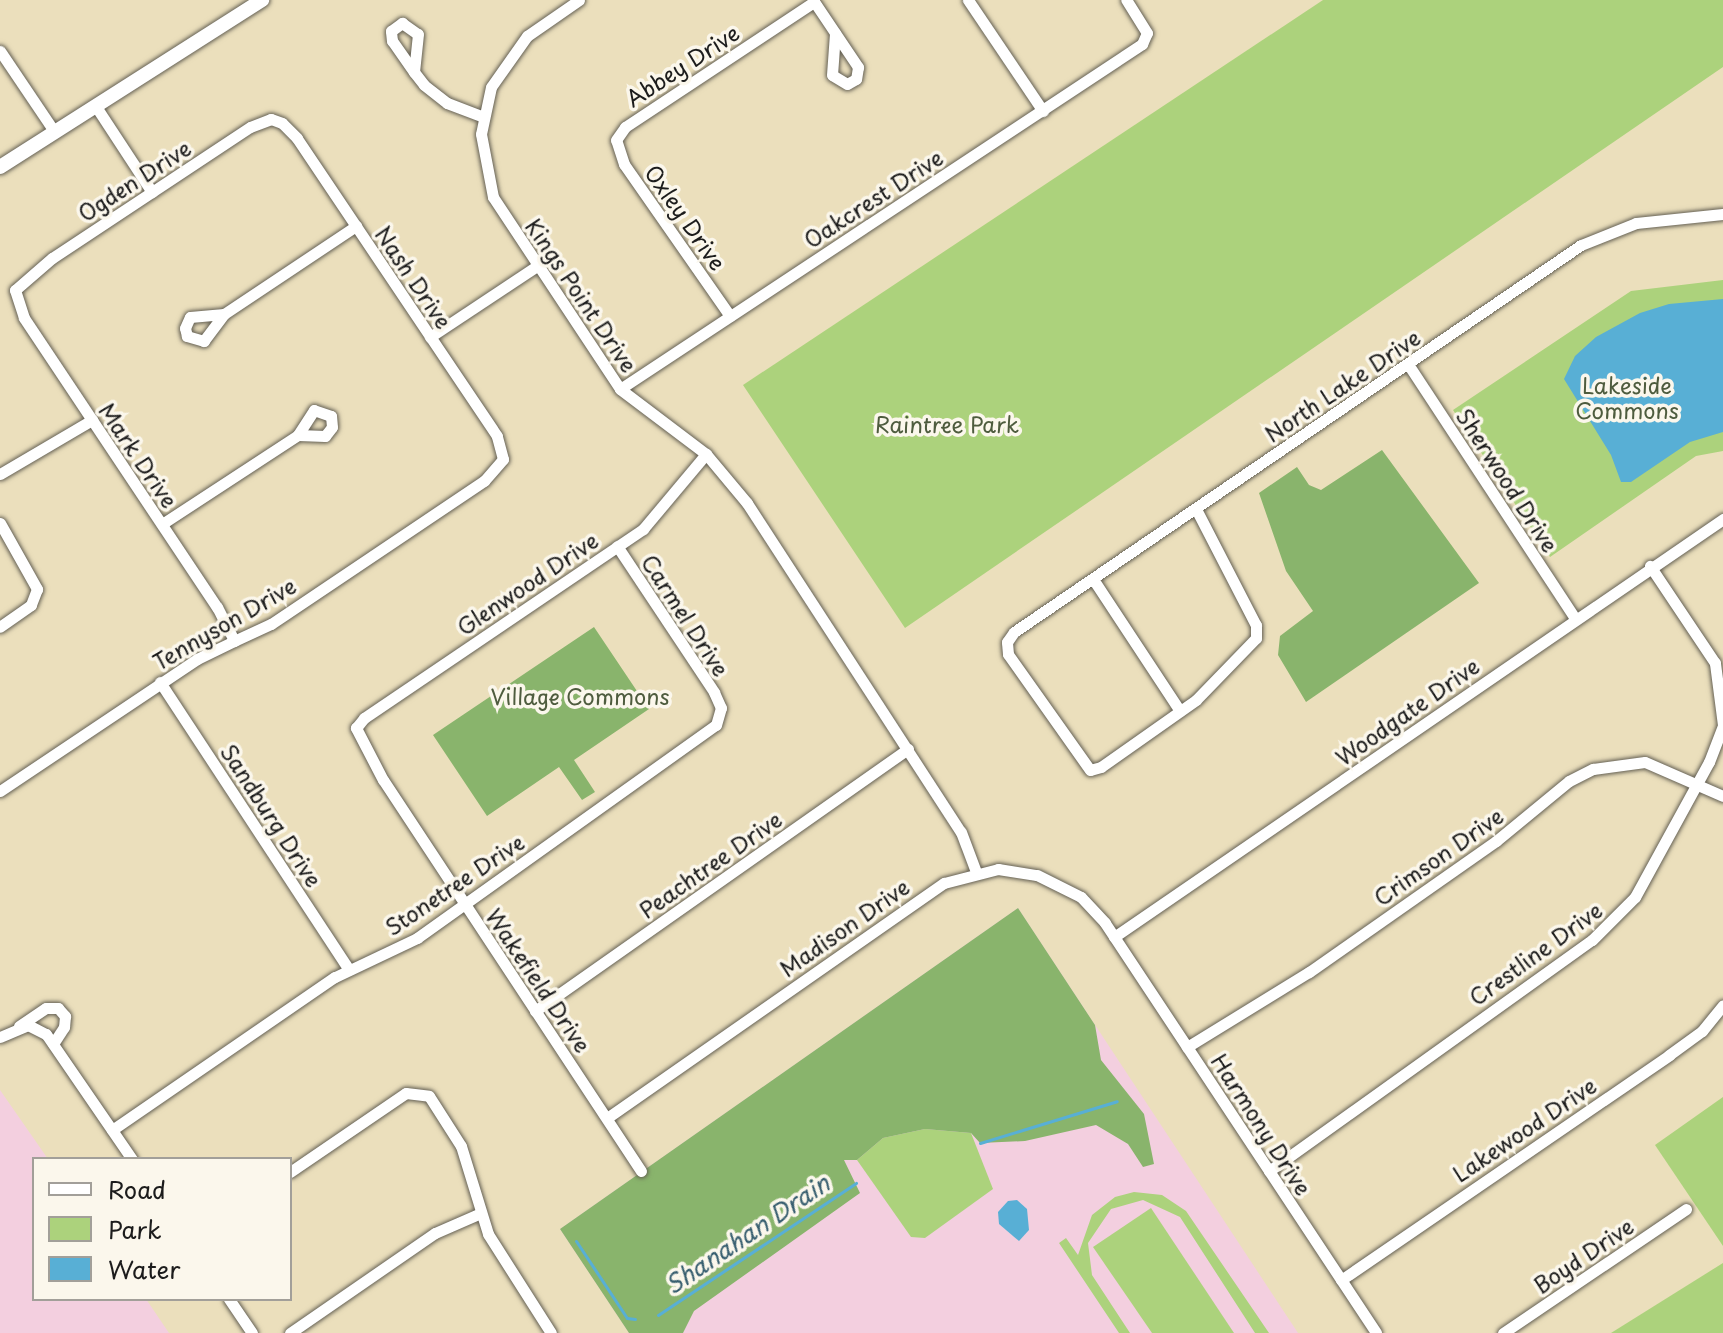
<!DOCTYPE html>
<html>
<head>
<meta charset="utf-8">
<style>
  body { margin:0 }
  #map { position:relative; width:1723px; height:1333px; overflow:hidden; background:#ebdfbc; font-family:"Playpen Sans",sans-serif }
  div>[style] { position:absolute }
  .built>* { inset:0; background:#f3cfdf }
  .green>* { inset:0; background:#acd27c }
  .forest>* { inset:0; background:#89b46c }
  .water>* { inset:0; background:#58afd5 }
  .stream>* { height:3px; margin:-1.5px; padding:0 1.5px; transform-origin:1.5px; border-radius:1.5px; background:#58afd5 }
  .roads { filter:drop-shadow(0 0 2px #646054) drop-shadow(0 0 2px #646054) }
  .minor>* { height:11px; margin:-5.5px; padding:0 5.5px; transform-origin:5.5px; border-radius:5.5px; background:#fff }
  .major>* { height:14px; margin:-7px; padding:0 7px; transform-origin:7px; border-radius:7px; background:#fff }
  span { translate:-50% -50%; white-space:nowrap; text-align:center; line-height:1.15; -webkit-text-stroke:7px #fbf7ec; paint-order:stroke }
  .street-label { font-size:22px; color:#1c1c1c }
  .park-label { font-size:22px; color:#4e5c3e }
  .water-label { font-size:24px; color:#375e6f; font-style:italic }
  .legend { position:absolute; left:32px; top:1157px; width:260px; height:144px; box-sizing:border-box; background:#fbf7ec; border:2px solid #a29f99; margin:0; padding:10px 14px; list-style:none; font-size:24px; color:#1c1c1c }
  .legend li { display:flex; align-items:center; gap:16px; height:40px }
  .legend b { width:40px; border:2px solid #a29f99 }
</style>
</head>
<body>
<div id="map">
  <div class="built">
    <div style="clip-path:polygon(1018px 908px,1298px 1333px,629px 1333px,560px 1229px)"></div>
    <div style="clip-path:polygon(0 1090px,48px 1159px,34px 1159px,34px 1299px,146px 1299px,169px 1333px,0 1333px)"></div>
  </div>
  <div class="green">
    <div style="clip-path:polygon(1323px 0,1723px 0,1723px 67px,905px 628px,743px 385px)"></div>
    <div style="clip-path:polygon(1723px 280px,1723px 451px,1696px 456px,1550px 557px,1453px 410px,1631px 291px)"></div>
    <div style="clip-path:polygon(1723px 1097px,1723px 1246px,1655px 1145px)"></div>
    <div style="clip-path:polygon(925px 1129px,971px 1133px,993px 1189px,925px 1238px,911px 1237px,857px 1160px,883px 1138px)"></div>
    <div style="clip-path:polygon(1134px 1192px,1162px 1195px,1186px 1211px,1269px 1333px,1255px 1333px,1180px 1217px,1143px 1200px,1111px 1209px,1088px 1243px,1092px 1275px,1130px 1333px,1119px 1333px,1059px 1243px,1066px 1238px,1078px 1255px,1092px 1215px,1115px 1197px)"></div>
    <div style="clip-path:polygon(1151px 1208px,1234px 1333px,1152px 1333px,1093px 1247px)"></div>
    <div style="clip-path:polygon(1723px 1263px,1723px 1333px,1611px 1333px)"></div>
  </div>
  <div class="forest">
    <div style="clip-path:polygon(1382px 450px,1479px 583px,1306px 702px,1278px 655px,1280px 636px,1313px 611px,1286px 571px,1259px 493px,1297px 467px,1309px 485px,1321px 490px)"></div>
    <div style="clip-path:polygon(594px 627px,649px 709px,574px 760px,595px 792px,582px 800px,559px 767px,487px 816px,433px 735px)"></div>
    <div style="clip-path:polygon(1018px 908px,1095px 1025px,1101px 1060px,1144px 1114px,1154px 1164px,1143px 1167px,1128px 1144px,1096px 1125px,1025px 1141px,980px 1143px,971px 1133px,925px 1129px,883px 1138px,857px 1160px,844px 1160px,860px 1193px,694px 1311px,683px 1333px,629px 1333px,560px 1229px)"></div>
  </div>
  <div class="water">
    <div style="clip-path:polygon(1723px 299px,1723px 432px,1690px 442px,1631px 482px,1621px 482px,1611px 455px,1564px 379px,1575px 356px,1596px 337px,1640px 313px,1669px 304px)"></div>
    <div style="clip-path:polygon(1017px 1200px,1027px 1209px,1029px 1230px,1019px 1241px,999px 1224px,998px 1212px,1008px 1201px)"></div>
  </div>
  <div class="stream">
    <div style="left:980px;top:1143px;width:143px;rotate:-17deg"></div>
    <div style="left:576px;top:1241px;width:92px;rotate:56.5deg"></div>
    <div style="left:627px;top:1318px;width:8px;rotate:7deg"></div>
    <div style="left:658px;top:1315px;width:238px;rotate:-33.7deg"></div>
  </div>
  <div class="roads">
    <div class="minor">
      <div style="left:579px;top:0;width:63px;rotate:145.3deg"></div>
      <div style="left:527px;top:36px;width:62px;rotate:125.2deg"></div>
      <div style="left:491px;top:87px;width:48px;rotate:102deg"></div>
      <div style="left:481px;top:134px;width:64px;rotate:79.2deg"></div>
      <div style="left:493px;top:197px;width:230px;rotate:56.5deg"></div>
      <div style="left:620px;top:389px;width:108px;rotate:37.1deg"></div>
      <div style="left:706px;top:454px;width:64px;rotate:50.1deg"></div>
      <div style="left:747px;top:503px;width:392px;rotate:57deg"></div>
      <div style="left:961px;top:832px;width:43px;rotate:69.4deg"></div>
      <div style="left:813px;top:0;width:81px;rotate:56.1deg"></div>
      <div style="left:858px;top:67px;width:12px;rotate:99deg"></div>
      <div style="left:856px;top:79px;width:10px;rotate:151deg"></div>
      <div style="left:847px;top:84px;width:17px;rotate:-149deg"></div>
      <div style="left:832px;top:75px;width:42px;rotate:-85.9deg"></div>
      <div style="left:968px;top:0;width:134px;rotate:56deg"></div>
      <div style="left:0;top:51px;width:97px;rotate:56deg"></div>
      <div style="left:414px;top:72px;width:38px;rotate:-125deg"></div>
      <div style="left:392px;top:41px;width:10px;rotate:-96deg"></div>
      <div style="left:391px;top:31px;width:14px;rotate:-36deg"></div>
      <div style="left:402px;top:23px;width:19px;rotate:35deg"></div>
      <div style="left:418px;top:34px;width:38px;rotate:96deg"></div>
      <div style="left:414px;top:72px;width:16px;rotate:52deg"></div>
      <div style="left:424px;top:85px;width:29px;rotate:38deg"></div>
      <div style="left:447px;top:103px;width:39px;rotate:21deg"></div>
      <div style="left:95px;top:105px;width:104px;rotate:56.8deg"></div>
      <div style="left:224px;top:314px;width:34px;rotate:127deg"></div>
      <div style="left:204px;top:341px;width:18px;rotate:-164deg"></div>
      <div style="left:187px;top:336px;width:8px;rotate:-104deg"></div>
      <div style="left:185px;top:328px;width:12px;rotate:-66deg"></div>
      <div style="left:190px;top:317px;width:34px;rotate:-5deg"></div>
      <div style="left:224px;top:314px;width:159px;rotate:-33.7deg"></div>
      <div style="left:730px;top:316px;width:185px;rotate:-124.9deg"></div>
      <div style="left:624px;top:164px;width:25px;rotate:-108deg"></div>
      <div style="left:616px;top:140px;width:16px;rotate:-55deg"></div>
      <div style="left:625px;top:127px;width:227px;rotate:-33.5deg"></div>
      <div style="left:430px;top:337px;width:128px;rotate:-33.6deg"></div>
      <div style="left:1408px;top:364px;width:304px;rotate:56.7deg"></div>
      <div style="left:620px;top:389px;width:626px;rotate:-33.46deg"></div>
      <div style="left:1142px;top:44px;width:12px;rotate:-66deg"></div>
      <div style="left:1147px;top:33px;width:39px;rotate:-122deg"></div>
      <div style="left:0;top:474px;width:107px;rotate:-30.4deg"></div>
      <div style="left:1196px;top:509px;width:131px;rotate:62.7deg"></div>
      <div style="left:1256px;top:625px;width:13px;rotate:90deg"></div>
      <div style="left:1256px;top:638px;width:86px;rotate:134.1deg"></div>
      <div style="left:1196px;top:700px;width:116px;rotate:144.8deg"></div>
      <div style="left:1101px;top:767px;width:11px;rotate:165deg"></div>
      <div style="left:1090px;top:770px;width:142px;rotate:-125.3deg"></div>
      <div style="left:1008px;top:654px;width:12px;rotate:-95deg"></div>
      <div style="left:1007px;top:642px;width:12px;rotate:-55deg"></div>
      <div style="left:1014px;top:632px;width:686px;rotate:-34.32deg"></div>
      <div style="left:1581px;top:245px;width:59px;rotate:-21.8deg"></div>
      <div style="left:1636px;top:223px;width:87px;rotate:-5.9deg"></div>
      <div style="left:0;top:523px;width:76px;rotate:60.7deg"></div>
      <div style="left:37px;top:589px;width:17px;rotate:111deg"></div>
      <div style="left:31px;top:605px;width:38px;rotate:145deg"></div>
      <div style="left:162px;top:524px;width:163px;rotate:-33.2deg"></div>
      <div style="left:298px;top:435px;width:27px;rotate:2deg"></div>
      <div style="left:325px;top:436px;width:11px;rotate:-52deg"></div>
      <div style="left:332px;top:427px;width:11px;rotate:-95deg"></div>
      <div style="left:331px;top:416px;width:18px;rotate:-161deg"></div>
      <div style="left:314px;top:410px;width:30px;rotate:123deg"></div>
      <div style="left:1093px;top:579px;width:158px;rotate:56.6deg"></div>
      <div style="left:160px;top:682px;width:344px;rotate:56.7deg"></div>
      <div style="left:0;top:791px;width:237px;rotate:-33.8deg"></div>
      <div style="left:197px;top:659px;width:41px;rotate:-25.9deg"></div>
      <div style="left:234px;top:641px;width:41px;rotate:-24.7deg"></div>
      <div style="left:271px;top:624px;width:257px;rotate:-33.9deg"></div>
      <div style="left:484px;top:481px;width:29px;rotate:-49deg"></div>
      <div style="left:503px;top:459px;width:24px;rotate:-105deg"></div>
      <div style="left:497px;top:436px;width:359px;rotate:-123.9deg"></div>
      <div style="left:297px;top:138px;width:21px;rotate:-135deg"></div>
      <div style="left:282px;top:123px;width:12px;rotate:-160deg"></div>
      <div style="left:271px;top:119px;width:22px;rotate:159deg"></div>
      <div style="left:250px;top:127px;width:237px;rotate:146.5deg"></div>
      <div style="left:52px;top:258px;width:49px;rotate:139.1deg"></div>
      <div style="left:15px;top:290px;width:29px;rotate:72deg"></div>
      <div style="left:24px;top:318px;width:348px;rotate:56.3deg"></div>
      <div style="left:217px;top:607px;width:38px;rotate:63deg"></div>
      <div style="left:1114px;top:937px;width:739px;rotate:-34.46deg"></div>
      <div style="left:535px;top:1011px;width:456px;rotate:-35.1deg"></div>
      <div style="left:19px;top:1026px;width:32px;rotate:-34deg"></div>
      <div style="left:46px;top:1008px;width:12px"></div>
      <div style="left:58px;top:1008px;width:11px;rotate:49deg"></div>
      <div style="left:65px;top:1016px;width:11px;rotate:95deg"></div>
      <div style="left:64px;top:1027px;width:20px;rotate:123deg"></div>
      <div style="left:0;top:1037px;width:30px;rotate:-23deg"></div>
      <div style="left:28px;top:1025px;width:20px;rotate:27deg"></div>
      <div style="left:46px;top:1034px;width:152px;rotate:55.5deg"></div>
      <div style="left:1187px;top:1047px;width:143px;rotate:-31.6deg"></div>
      <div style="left:1309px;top:972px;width:228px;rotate:-35deg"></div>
      <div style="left:1496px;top:841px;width:94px;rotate:-39.4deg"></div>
      <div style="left:1569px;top:781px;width:27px;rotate:-27deg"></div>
      <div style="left:1593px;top:769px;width:52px;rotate:-7.7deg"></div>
      <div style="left:1645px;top:762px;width:85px;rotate:23.6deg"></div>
      <div style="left:607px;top:1118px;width:411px;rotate:-34.9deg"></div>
      <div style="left:944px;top:883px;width:56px;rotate:-14.5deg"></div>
      <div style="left:998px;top:869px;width:39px;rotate:9deg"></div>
      <div style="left:1037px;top:875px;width:49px;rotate:26.6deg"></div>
      <div style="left:1081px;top:897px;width:35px;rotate:47deg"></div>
      <div style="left:1105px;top:923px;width:491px;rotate:56.5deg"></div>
      <div style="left:112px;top:1130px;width:270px;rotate:-34.5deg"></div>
      <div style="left:335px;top:977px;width:91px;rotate:-25.4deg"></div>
      <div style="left:417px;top:938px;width:367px;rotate:-35.5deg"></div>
      <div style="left:716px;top:725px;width:18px;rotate:-74deg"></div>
      <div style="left:721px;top:708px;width:17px;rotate:-114deg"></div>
      <div style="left:714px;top:692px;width:175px;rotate:-123.6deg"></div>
      <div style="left:641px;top:1171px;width:468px;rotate:-123.4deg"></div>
      <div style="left:383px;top:780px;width:59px;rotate:-117.4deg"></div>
      <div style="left:356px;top:728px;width:13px;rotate:-51deg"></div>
      <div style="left:364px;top:718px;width:337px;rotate:-34.1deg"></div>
      <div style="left:643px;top:529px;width:98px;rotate:-50deg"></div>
      <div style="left:1269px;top:1171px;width:397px;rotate:-35.6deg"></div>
      <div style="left:1592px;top:940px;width:61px;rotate:-45deg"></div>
      <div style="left:1635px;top:897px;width:154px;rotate:-61.3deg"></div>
      <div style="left:1709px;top:762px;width:40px;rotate:-69deg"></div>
      <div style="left:1723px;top:725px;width:63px;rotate:-97.4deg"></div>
      <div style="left:1715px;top:663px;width:117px;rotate:-123.8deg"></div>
      <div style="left:290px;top:1172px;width:140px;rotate:-34.3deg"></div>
      <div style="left:406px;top:1093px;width:23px;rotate:7deg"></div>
      <div style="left:429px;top:1096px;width:59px;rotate:57.4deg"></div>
      <div style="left:461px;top:1146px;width:92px;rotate:72.9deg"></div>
      <div style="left:488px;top:1234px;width:117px;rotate:57.5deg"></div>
      <div style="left:1341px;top:1280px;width:398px;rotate:-34.4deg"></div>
      <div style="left:1669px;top:1055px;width:41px;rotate:-36deg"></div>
      <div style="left:1702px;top:1031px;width:33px;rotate:-51deg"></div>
      <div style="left:229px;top:1299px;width:41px;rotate:55.9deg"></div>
      <div style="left:290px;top:1333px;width:176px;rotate:-34.6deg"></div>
      <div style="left:435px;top:1233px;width:50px;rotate:-23.5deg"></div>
      <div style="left:1503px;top:1333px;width:221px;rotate:-34.1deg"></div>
    </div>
    <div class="major">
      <div style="left:0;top:167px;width:311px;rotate:-32.5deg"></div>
    </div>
  </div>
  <div class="street-label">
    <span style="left:682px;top:65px;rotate:-33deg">Abbey Drive</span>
    <span style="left:134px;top:180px;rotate:-33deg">Ogden Drive</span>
    <span style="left:873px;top:198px;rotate:-33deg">Oakcrest Drive</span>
    <span style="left:686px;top:217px;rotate:55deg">Oxley Drive</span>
    <span style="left:414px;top:277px;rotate:56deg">Nash Drive</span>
    <span style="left:582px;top:295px;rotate:56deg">Kings Point Drive</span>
    <span style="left:1342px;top:385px;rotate:-34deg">North Lake Drive</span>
    <span style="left:139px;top:455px;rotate:56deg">Mark Drive</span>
    <span style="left:1508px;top:480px;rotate:57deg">Sherwood Drive</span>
    <span style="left:527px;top:583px;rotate:-34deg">Glenwood Drive</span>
    <span style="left:686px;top:615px;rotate:57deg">Carmel Drive</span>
    <span style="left:224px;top:623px;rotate:-30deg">Tennyson Drive</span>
    <span style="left:1407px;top:711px;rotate:-35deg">Woodgate Drive</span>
    <span style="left:272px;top:815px;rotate:57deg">Sandburg Drive</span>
    <span style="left:1438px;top:856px;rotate:-35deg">Crimson Drive</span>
    <span style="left:710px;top:864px;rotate:-35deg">Peachtree Drive</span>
    <span style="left:454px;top:884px;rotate:-34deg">Stonetree Drive</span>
    <span style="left:844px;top:927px;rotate:-35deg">Madison Drive</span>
    <span style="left:1535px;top:953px;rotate:-36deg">Crestline Drive</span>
    <span style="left:539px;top:980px;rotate:56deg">Wakefield Drive</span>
    <span style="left:1262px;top:1124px;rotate:57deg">Harmony Drive</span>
    <span style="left:1524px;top:1129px;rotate:-34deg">Lakewood Drive</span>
    <span style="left:1583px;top:1255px;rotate:-34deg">Boyd Drive</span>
  </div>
  <div class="park-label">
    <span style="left:1627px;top:397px">Lakeside<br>Commons</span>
    <span style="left:947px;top:424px">Raintree Park</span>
    <span style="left:580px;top:696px">Village Commons</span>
  </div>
  <div class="water-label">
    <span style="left:747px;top:1234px;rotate:-34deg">Shanahan Drain</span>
  </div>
  <ul class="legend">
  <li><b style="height:10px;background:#fff"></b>Road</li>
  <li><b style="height:22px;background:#acd27c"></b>Park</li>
  <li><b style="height:22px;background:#58afd5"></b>Water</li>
  </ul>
</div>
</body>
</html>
